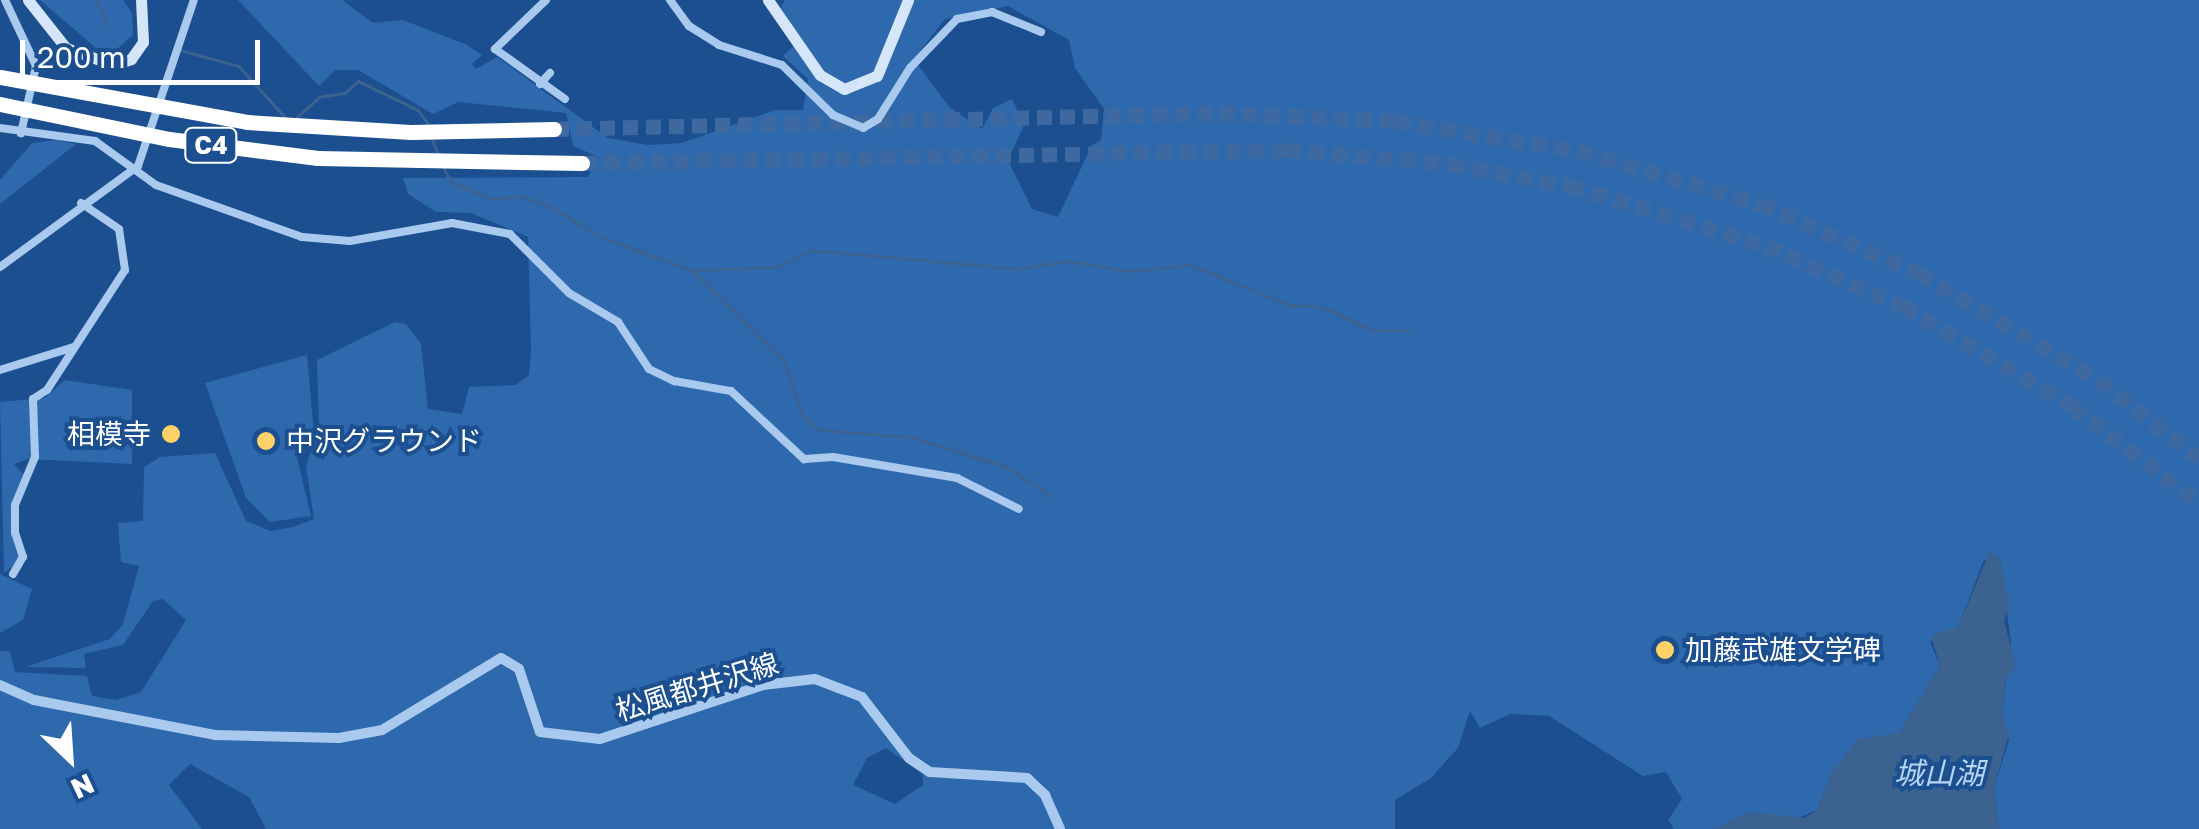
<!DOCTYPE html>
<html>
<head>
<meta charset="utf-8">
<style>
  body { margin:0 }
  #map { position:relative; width:2199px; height:829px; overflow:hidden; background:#1b4f8f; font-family:"Golos Text","Noto Sans JP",sans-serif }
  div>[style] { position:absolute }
  .green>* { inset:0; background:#2e69ad }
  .water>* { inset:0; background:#3c6290 }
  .stream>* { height:2.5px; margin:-1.25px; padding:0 1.25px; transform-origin:1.25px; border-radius:1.25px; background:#3c6290 }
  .motorway-tunnel>* { height:15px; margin-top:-7.5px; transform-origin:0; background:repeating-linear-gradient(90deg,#3d69a0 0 15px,transparent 0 23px) }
  .minor>* { height:8px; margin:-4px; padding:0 4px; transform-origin:4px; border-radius:4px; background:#a9c9ee }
  .tertiary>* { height:10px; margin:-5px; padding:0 5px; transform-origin:5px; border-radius:5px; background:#a9c9ee }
  .secondary>* { height:11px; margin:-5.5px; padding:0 5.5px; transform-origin:5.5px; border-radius:5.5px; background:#d6e6fa }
  .motorway>* { height:15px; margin:-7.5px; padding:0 7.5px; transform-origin:7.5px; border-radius:7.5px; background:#fff }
  .dots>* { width:28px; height:28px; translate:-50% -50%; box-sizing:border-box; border:5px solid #1b4f8f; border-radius:50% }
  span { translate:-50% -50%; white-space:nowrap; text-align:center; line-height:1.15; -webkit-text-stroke:8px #1b4f8f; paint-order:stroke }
  .shield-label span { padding:2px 8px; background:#1b4f8f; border:2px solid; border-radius:8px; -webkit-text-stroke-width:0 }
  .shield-label { font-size:25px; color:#fff; font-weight:700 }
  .poi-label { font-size:28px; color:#fff }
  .right { translate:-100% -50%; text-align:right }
  .left { translate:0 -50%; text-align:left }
  .street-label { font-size:28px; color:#fff }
  .water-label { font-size:30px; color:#b5d3f5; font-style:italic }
  .north { position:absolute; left:20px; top:709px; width:100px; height:100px; -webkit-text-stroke:8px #1b4f8f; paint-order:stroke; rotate:155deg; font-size:28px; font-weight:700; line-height:40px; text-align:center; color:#fff }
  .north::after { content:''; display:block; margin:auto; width:35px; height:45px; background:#fff; clip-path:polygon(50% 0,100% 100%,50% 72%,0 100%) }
  .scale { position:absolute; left:20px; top:40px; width:240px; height:45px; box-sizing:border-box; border:5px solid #fff; border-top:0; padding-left:12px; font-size:30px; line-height:35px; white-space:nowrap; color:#fff; -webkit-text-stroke:8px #1b4f8f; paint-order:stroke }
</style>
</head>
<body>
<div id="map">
  <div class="green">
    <div style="clip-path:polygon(40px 0,123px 0,132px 13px,133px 35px,116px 50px,96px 48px)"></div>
    <div style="clip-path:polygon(evenodd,238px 0,342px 0,373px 23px,403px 20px,465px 44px,482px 55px,472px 64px,476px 69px,497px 57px,608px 138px,648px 145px,682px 143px,775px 110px,803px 110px,808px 79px,783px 56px,801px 39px,781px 8px,785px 0,2199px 0,2199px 829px,1999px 829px,1994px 788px,2009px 740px,2002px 712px,2011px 643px,2000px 558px,1984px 560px,1958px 627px,1930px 642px,1940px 666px,1899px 733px,1831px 774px,1817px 810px,1794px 820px,1750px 812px,1714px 829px,1674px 829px,1668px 820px,1682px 799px,1666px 772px,1643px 776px,1549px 716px,1510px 714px,1480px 728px,1470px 711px,1458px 748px,1431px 778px,1395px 800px,1395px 829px,266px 829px,249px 797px,190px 764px,169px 785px,202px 829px,0 829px,0 651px,10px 651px,15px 672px,87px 676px,92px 696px,116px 700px,141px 692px,186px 620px,163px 599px,153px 601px,123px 645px,84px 654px,86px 668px,25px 667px,110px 639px,123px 624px,139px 566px,121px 562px,118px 523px,143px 521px,144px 467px,160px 457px,215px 453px,246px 521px,271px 531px,293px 527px,314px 519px,306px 466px,319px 428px,317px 360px,395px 322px,406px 324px,421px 344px,428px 409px,462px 414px,469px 387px,516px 385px,529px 375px,531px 350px,528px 237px,471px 213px,436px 212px,408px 194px,403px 178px,588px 177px,598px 157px,573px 146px,566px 113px,458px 102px,433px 114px,358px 70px,335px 70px,319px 86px,238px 0,1008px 6px,1069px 40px,1075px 68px,1104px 109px,1101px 140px,1092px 145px,1058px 217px,1032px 209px,1008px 160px,1024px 125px,1012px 99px,993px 108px,982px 129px,949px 107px,914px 59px,945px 19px,1008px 6px,238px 0,886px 748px,923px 774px,923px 785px,895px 804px,853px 785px,867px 758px,886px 748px)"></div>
    <div style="clip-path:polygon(56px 140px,76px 144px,0 204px,0 180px,32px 143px)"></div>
    <div style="clip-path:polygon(307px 355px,314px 433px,297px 457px,311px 516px,270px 522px,246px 498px,205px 383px)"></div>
    <div style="clip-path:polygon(65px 380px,132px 390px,132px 464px,28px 459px,14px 464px,26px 477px,13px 504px,20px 561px,4px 573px,0 402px,45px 398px)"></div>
    <div style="clip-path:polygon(0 574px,32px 589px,23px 620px,0 633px)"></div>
  </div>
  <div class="water">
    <div style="clip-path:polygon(1990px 551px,2000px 558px,2009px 604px,2004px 621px,2016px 666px,2006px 679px,2002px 712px,2009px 734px,1994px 788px,1999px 829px,1714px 829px,1750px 812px,1805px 818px,1817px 810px,1831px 774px,1857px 739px,1899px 733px,1940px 666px,1931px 636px,1958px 627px)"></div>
  </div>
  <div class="stream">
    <div style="left:96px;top:0;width:28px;rotate:63deg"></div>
    <div style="left:180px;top:50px;width:61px;rotate:15.2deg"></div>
    <div style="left:239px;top:66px;width:69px;rotate:48deg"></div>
    <div style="left:297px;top:117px;width:30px;rotate:-42deg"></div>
    <div style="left:319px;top:97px;width:26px;rotate:-9deg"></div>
    <div style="left:345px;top:93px;width:18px;rotate:-43deg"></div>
    <div style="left:358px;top:81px;width:67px;rotate:25.8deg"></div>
    <div style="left:418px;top:110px;width:20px;rotate:53deg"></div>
    <div style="left:432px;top:138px;width:17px;rotate:69deg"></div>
    <div style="left:443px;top:166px;width:18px;rotate:63deg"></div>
    <div style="left:451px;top:182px;width:43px;rotate:23deg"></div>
    <div style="left:491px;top:199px;width:29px;rotate:-6deg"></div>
    <div style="left:520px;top:196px;width:29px;rotate:18deg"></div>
    <div style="left:548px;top:205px;width:64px;rotate:31deg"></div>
    <div style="left:603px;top:238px;width:95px;rotate:19.8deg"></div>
    <div style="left:692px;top:270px;width:129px;rotate:44.7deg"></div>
    <div style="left:784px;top:361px;width:56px;rotate:71.2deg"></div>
    <div style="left:802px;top:414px;width:24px;rotate:42deg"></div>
    <div style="left:820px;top:430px;width:92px;rotate:4.4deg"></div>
    <div style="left:912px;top:437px;width:100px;rotate:17.5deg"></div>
    <div style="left:1007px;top:467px;width:54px;rotate:32.8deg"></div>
    <div style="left:694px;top:270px;width:84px;rotate:-2deg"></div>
    <div style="left:778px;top:267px;width:37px;rotate:-27deg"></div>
    <div style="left:811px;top:250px;width:208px;rotate:5.2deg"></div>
    <div style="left:1018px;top:269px;width:52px;rotate:-8.9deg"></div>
    <div style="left:1069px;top:261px;width:60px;rotate:9.6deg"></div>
    <div style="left:1128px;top:271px;width:63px;rotate:-5.4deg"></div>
    <div style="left:1191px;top:265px;width:106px;rotate:22.2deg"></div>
    <div style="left:1289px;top:305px;width:33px;rotate:3deg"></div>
    <div style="left:1322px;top:307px;width:58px;rotate:24.4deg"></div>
    <div style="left:1375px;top:331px;width:39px"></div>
  </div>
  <div class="motorway-tunnel">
    <div style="left:554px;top:129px;width:665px;rotate:-1.38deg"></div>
    <div style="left:1219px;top:113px;width:177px;rotate:2.6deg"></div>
    <div style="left:1396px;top:121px;width:185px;rotate:9.3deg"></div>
    <div style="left:1579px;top:151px;width:189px;rotate:16.3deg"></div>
    <div style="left:1760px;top:204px;width:173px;rotate:23.5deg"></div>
    <div style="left:1919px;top:273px;width:209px;rotate:30.9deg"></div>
    <div style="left:2098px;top:380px;width:128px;rotate:37.7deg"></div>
    <div style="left:582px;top:163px;width:704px;rotate:-1.06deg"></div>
    <div style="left:1286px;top:150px;width:165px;rotate:4.9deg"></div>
    <div style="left:1450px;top:164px;width:122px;rotate:10.4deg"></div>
    <div style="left:1570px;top:186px;width:205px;rotate:17deg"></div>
    <div style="left:1766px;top:246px;width:150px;rotate:23.7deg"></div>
    <div style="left:1903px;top:306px;width:196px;rotate:30.6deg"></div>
    <div style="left:2072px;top:406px;width:160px;rotate:37.4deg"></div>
  </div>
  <div class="minor">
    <div style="left:5px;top:0;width:73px;rotate:64.8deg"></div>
    <div style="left:36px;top:66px;width:69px;rotate:102.6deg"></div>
    <div style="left:546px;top:0;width:71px;rotate:136.1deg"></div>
    <div style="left:495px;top:49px;width:86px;rotate:35.5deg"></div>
    <div style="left:670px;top:0;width:32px;rotate:54deg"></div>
    <div style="left:689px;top:26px;width:36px;rotate:32deg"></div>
    <div style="left:719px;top:45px;width:66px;rotate:17.6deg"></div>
    <div style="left:782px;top:65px;width:71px;rotate:44.4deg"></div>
    <div style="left:833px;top:115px;width:33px;rotate:23deg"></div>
    <div style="left:863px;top:128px;width:17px;rotate:-31deg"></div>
    <div style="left:878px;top:119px;width:60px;rotate:-57.9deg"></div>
    <div style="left:910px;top:68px;width:68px;rotate:-46.2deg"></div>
    <div style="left:957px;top:19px;width:36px;rotate:-11deg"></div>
    <div style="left:992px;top:12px;width:53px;rotate:22.2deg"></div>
    <div style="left:540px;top:84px;width:15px;rotate:-48deg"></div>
    <div style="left:0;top:128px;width:96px;rotate:7.8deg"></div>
    <div style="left:95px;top:141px;width:75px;rotate:35.8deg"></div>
    <div style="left:156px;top:185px;width:155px;rotate:19.6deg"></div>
    <div style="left:302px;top:237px;width:48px;rotate:4.8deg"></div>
    <div style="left:350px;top:241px;width:104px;rotate:-10deg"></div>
    <div style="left:452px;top:223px;width:59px;rotate:10.7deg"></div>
    <div style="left:510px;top:234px;width:83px;rotate:45deg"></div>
    <div style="left:569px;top:293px;width:57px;rotate:30.6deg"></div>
    <div style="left:618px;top:322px;width:56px;rotate:56.6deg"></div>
    <div style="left:649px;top:369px;width:28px;rotate:26deg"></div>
    <div style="left:674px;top:381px;width:58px;rotate:10deg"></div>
    <div style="left:731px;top:391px;width:100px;rotate:43deg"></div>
    <div style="left:804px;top:459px;width:29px;rotate:-4deg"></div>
    <div style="left:833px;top:457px;width:126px;rotate:9.6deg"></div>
    <div style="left:957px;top:478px;width:69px;rotate:26.6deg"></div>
    <div style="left:0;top:267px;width:171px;rotate:-36.2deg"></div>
    <div style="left:138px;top:166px;width:175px;rotate:-71.4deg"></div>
    <div style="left:0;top:370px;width:77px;rotate:-17.3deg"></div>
    <div style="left:13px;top:574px;width:20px;rotate:-60deg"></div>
    <div style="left:23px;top:557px;width:25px;rotate:-108deg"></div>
    <div style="left:15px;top:533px;width:28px;rotate:-90deg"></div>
    <div style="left:15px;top:505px;width:52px;rotate:-67.4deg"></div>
    <div style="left:35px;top:457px;width:58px;rotate:-92deg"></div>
    <div style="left:33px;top:399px;width:17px;rotate:-33deg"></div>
    <div style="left:47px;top:390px;width:143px;rotate:-57deg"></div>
    <div style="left:125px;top:270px;width:41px;rotate:-98.3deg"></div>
    <div style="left:119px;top:229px;width:46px;rotate:-145.6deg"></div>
  </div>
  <div class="tertiary">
    <div style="left:0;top:685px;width:37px;rotate:24deg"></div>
    <div style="left:34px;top:700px;width:184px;rotate:10.9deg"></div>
    <div style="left:215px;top:735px;width:124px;rotate:1.4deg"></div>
    <div style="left:339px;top:738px;width:44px;rotate:-10.5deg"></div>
    <div style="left:382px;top:730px;width:139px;rotate:-31.2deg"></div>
    <div style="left:501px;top:658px;width:21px;rotate:31deg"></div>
    <div style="left:519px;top:669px;width:66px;rotate:71.6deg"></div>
    <div style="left:540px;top:732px;width:60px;rotate:6.7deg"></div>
    <div style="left:600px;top:739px;width:172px;rotate:-18.3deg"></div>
    <div style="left:763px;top:685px;width:52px;rotate:-6.6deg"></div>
    <div style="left:815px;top:679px;width:50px;rotate:21deg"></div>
    <div style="left:862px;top:697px;width:77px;rotate:52.4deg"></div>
    <div style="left:909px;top:758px;width:25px;rotate:34deg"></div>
    <div style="left:930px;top:772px;width:97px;rotate:3.5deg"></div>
    <div style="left:1027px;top:778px;width:25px;rotate:43deg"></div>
    <div style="left:1045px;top:795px;width:37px;rotate:66deg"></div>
  </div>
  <div class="secondary">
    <div style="left:28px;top:0;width:61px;rotate:51.6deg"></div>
    <div style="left:66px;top:48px;width:51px;rotate:19.5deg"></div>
    <div style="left:114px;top:65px;width:18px;rotate:-19deg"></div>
    <div style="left:131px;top:59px;width:21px;rotate:-55deg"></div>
    <div style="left:143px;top:42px;width:42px;rotate:-92.7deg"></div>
    <div style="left:768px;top:0;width:91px;rotate:55.3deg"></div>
    <div style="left:820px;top:75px;width:28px;rotate:30deg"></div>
    <div style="left:844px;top:89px;width:35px;rotate:-22deg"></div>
    <div style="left:877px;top:76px;width:82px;rotate:-67.8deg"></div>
  </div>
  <div class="motorway">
    <div style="left:0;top:77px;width:251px;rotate:10.3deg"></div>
    <div style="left:247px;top:122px;width:164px;rotate:3.5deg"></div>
    <div style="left:411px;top:132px;width:143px;rotate:-1.2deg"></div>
    <div style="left:0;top:104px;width:173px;rotate:11.7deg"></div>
    <div style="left:169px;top:139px;width:150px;rotate:7.3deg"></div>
    <div style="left:318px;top:158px;width:264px;rotate:1.1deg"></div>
  </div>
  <div class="dots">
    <div style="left:171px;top:434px;background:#ffd166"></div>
    <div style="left:266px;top:441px;background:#ffd166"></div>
    <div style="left:1665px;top:650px;background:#ffd166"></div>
  </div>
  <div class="shield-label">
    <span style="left:211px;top:145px">C4</span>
  </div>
  <div class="poi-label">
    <span class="right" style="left:151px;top:434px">相模寺</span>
    <span class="left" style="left:286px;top:441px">中沢グラウンド</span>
    <span class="left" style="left:1685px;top:650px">加藤武雄文学碑</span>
  </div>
  <div class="street-label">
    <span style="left:697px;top:687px;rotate:-17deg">松風都井沢線</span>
  </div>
  <div class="water-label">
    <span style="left:1939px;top:773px">城山湖</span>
  </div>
  <div class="north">N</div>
  <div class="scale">200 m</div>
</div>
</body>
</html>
